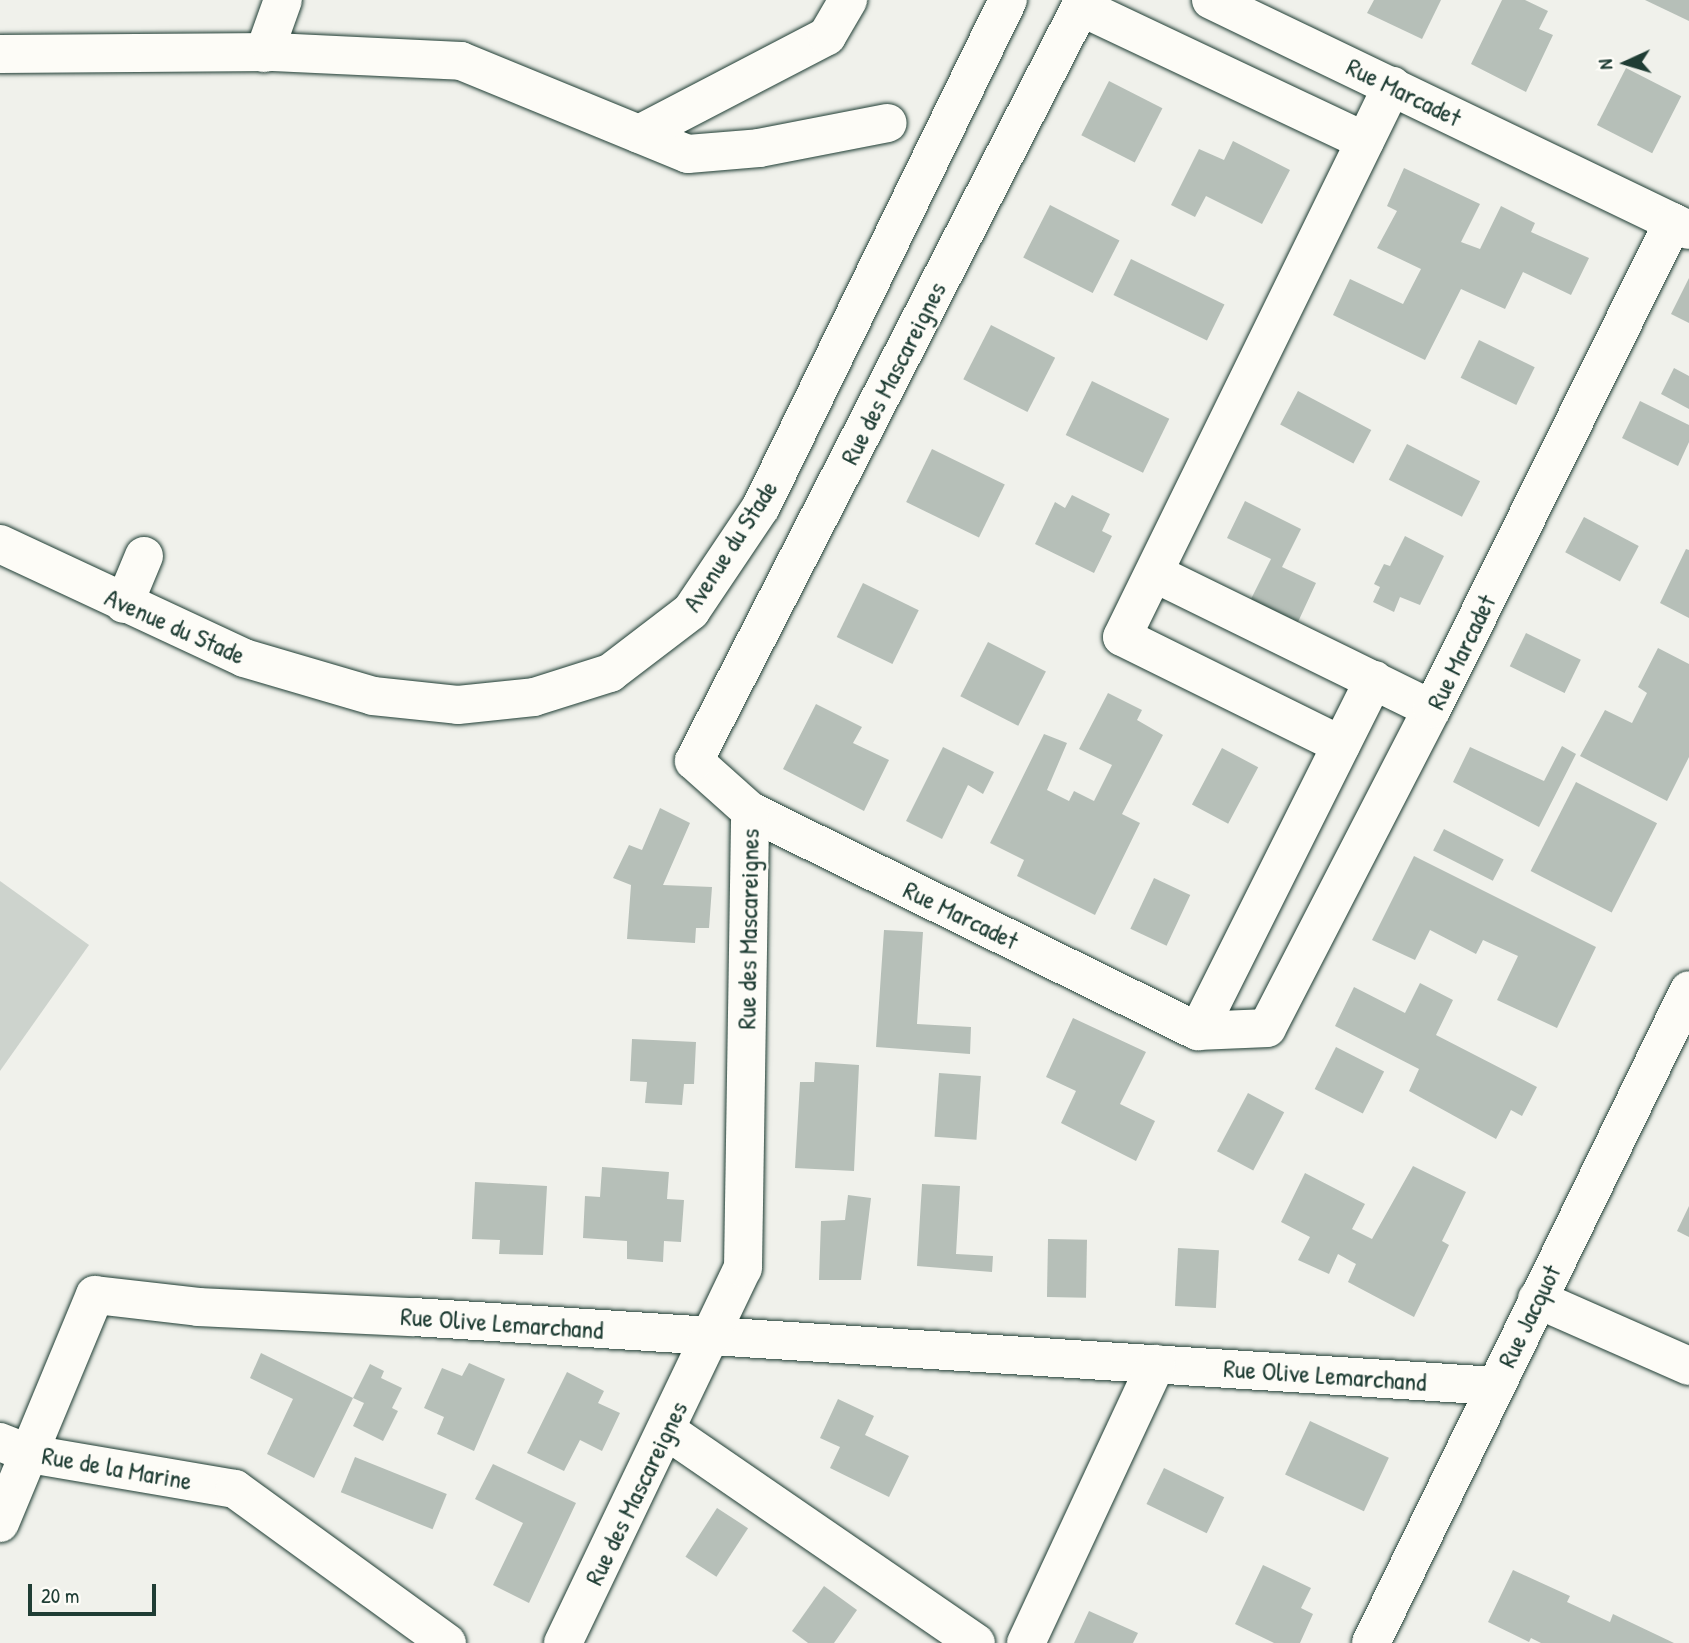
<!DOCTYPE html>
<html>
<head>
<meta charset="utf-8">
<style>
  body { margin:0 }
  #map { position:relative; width:1689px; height:1643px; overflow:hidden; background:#f0f1eb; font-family:"Patrick Hand",sans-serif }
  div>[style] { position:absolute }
  .green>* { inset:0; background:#cdd3cd }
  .building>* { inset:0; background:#b6bfb8; transform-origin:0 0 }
  .roads { filter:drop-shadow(0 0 2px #1f3d34) drop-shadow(0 0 2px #1f3d34) }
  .minor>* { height:38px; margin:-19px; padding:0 19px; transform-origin:19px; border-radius:19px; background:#fdfcf7 }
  span { translate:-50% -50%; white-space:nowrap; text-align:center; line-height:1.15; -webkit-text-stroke:5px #fdfcf7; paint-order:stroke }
  .street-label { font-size:26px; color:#1f3d34 }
  .north { position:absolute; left:1591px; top:28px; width:70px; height:70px; -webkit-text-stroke:5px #fdfcf7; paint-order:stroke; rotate:266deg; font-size:19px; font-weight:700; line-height:28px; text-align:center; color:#1f3d34 }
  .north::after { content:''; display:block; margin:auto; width:24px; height:32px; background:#1f3d34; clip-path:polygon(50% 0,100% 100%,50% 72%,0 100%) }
  .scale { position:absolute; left:28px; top:1584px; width:128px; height:32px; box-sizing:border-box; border:4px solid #1f3d34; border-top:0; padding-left:9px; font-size:21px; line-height:24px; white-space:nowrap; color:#1f3d34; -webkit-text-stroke:5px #fdfcf7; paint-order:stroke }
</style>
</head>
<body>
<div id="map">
  <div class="green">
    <div style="clip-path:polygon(0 881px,89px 945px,0 1071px)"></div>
  </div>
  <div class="building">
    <div style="clip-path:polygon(1374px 0,1441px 0,1422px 39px,1367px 13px)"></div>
    <div style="clip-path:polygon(1502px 0,1525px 0,1548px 11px,1539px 29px,1553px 35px,1526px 92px,1471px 64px)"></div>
    <div style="clip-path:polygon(1645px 0,1689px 0,1689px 21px)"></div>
    <div style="left:1626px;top:68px;width:62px;height:64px;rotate:27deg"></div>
    <div style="left:1109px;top:81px;width:60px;height:61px;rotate:27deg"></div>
    <div style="clip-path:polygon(1233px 141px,1290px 170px,1262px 224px,1206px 196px,1195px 217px,1171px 205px,1199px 149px,1224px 160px)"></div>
    <div style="clip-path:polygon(1404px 168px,1480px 204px,1461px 242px,1480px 249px,1501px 206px,1535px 223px,1531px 232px,1589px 258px,1571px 295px,1523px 272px,1505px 309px,1461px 289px,1425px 360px,1333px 315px,1350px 279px,1403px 304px,1421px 269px,1377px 248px,1397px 211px,1387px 206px)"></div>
    <div style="left:1050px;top:205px;width:78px;height:59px;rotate:27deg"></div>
    <div style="left:1131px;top:259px;width:104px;height:40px;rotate:26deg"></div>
    <div style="clip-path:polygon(1689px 278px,1689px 323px,1671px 314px)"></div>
    <div style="left:991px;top:325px;width:72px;height:61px;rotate:27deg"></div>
    <div style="left:1479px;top:340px;width:62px;height:42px;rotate:26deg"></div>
    <div style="clip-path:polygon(1674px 368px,1689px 376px,1689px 409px,1661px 394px)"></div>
    <div style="left:1092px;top:381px;width:86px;height:60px;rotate:26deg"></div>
    <div style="left:1298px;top:391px;width:83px;height:38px;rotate:28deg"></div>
    <div style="clip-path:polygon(1640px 401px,1689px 425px,1689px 442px,1678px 466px,1622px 438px)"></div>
    <div style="left:1407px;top:444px;width:82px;height:40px;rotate:27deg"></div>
    <div style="left:932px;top:449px;width:81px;height:59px;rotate:26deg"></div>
    <div style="clip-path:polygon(1072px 495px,1110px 514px,1102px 531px,1112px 536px,1094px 573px,1035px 544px,1055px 502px,1065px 508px)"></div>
    <div style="clip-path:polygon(1245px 501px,1301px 529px,1282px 567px,1316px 583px,1298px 622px,1251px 599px,1271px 559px,1227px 538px)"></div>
    <div style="left:1584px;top:517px;width:62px;height:40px;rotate:28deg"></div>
    <div style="clip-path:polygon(1405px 536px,1444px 556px,1420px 605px,1400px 597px,1394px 612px,1373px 602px,1380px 587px,1374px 584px,1384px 564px,1390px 566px)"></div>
    <div style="clip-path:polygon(1686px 549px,1689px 550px,1689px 618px,1660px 603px)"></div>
    <div style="left:863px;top:583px;width:62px;height:60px;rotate:26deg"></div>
    <div style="left:1526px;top:633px;width:61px;height:37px;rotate:26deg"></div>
    <div style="left:988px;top:642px;width:65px;height:61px;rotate:27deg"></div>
    <div style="clip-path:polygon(1658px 648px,1689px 664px,1689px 757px,1667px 801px,1580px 756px,1605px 710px,1632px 723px,1647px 693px,1638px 687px)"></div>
    <div style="clip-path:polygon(1108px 693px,1142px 710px,1137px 720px,1163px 735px,1122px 814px,1140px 823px,1095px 915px,1017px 876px,1024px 860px,990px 843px,1044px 734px,1067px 743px,1047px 790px,1069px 801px,1074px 791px,1094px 801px,1112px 765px,1079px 749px)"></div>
    <div style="clip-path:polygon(816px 704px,862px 727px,853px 743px,889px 760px,864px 811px,783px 769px)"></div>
    <div style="clip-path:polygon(1562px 746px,1576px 754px,1539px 827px,1453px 782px,1470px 747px,1544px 781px)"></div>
    <div style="clip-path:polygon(943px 747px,994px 772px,983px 794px,968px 785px,942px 839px,906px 821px)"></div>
    <div style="left:1222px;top:748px;width:41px;height:64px;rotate:28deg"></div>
    <div style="left:1576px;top:782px;width:91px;height:100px;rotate:27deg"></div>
    <div style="clip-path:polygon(660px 808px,690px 823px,663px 885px,712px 887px,709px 928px,696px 928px,695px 943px,627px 939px,631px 885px,613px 878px,629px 845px,642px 850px)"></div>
    <div style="left:1444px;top:829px;width:67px;height:24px;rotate:27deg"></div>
    <div style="clip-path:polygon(1414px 856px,1596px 947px,1557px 1028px,1497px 1000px,1518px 956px,1483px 940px,1476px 954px,1430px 930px,1415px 960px,1372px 940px)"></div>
    <div style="left:1154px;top:878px;width:40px;height:56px;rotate:25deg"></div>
    <div style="clip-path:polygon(884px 930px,923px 932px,917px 1024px,971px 1027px,970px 1054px,876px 1047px)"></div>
    <div style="clip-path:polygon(1420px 983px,1453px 1000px,1436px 1035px,1537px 1087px,1522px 1116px,1511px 1110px,1496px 1139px,1409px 1091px,1419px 1069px,1335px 1026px,1354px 987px,1405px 1013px)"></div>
    <div style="clip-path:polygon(1073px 1018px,1146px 1052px,1120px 1104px,1155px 1121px,1136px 1161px,1061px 1123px,1076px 1091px,1046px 1077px)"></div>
    <div style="clip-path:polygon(632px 1039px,696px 1042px,694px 1084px,684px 1084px,682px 1105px,645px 1103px,647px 1082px,630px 1081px)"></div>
    <div style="left:1336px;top:1047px;width:54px;height:47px;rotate:27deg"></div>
    <div style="clip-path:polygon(815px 1062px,859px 1065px,854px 1171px,795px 1168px,800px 1082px,814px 1082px)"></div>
    <div style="left:939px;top:1073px;width:42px;height:64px;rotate:4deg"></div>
    <div style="left:1248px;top:1093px;width:41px;height:66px;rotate:28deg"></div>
    <div style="clip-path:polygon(1413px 1166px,1466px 1192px,1442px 1241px,1449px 1245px,1414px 1317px,1348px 1282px,1356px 1264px,1338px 1254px,1329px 1274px,1298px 1260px,1310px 1237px,1281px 1222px,1305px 1173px,1365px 1204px,1352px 1229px,1372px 1239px)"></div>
    <div style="clip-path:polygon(602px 1167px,669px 1172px,667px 1199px,684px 1200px,681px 1242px,664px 1241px,663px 1262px,627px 1259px,627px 1241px,583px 1238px,585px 1196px,600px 1197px)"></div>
    <div style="clip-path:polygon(475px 1182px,547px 1186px,543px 1255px,499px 1254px,500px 1240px,472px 1239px)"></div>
    <div style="clip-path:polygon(922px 1184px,960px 1186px,956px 1254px,993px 1256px,992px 1272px,917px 1266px)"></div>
    <div style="clip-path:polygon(848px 1195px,871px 1198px,861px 1280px,819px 1280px,821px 1221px,845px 1220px)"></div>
    <div style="clip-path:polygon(1689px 1206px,1689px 1237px,1677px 1231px)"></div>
    <div style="left:1048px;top:1239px;width:39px;height:58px;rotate:1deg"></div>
    <div style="left:1178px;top:1248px;width:41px;height:58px;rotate:3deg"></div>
    <div style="clip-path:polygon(261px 1353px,353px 1398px,314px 1478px,267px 1454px,293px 1399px,250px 1378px)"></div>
    <div style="clip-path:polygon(469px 1363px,505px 1379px,474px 1451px,437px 1434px,444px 1417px,424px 1408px,442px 1368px,462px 1376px)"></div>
    <div style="clip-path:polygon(370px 1364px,384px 1371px,381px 1378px,402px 1388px,392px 1408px,398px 1411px,383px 1441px,353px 1426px,364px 1403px,353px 1398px)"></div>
    <div style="clip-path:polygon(567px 1372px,604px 1391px,598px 1403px,620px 1413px,602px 1451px,580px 1440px,564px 1471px,527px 1453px)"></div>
    <div style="clip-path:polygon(838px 1399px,874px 1416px,865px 1435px,909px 1456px,889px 1497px,830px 1468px,840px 1447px,820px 1438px)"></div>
    <div style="left:1310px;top:1421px;width:87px;height:59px;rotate:25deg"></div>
    <div style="left:355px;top:1457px;width:99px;height:38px;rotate:22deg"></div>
    <div style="clip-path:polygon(493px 1464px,576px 1503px,529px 1603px,493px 1585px,523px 1523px,475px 1499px)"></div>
    <div style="left:1164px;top:1468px;width:67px;height:40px;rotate:26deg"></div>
    <div style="left:717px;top:1508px;width:37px;height:58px;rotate:33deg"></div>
    <div style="clip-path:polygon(1263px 1565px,1311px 1588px,1301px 1608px,1313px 1614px,1300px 1643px,1274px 1643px,1235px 1624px)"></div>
    <div style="clip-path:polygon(1513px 1570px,1570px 1596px,1567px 1602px,1610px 1622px,1613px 1614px,1674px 1643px,1541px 1643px,1531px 1638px,1529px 1642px,1488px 1622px)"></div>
    <div style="clip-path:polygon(824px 1586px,857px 1610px,834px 1643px,808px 1643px,792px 1631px)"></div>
    <div style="clip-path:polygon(1089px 1611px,1138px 1633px,1133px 1643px,1074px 1643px)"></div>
  </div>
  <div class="roads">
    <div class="minor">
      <div style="left:1211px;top:0;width:530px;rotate:25.7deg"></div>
      <div style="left:1081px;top:7px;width:314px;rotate:25.3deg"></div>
      <div style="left:264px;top:53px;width:56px;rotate:-70.3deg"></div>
      <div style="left:0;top:54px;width:273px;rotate:-0.4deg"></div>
      <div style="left:273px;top:52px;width:188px;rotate:2.7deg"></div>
      <div style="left:461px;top:61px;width:245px;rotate:22.3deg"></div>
      <div style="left:688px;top:154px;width:71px;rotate:-4.8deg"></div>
      <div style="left:759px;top:148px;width:131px;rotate:-11deg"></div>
      <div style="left:639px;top:134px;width:212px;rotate:-27.5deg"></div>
      <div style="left:827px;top:36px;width:42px;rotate:-59.7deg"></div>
      <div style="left:0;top:544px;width:269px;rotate:25deg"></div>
      <div style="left:244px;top:658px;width:134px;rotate:16.4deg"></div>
      <div style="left:373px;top:696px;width:85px;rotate:6deg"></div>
      <div style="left:458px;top:705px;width:76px;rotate:-6deg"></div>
      <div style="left:534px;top:697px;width:80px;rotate:-17.5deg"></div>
      <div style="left:610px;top:673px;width:102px;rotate:-37.4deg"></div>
      <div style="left:691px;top:611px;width:125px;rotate:-56.1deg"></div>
      <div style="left:761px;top:507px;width:564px;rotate:-64.03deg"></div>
      <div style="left:1154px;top:573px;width:309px;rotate:26.1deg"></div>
      <div style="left:124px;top:604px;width:52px;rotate:-67.4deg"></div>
      <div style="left:1341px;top:745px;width:244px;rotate:-153.7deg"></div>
      <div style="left:1122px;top:637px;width:614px;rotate:-63.89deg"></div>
      <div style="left:750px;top:811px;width:499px;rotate:26.2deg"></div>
      <div style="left:1198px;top:1031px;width:69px;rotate:-2.5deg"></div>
      <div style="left:1267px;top:1028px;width:359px;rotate:-62.7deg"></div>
      <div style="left:1432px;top:709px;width:543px;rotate:-63.67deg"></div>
      <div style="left:1198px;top:1031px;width:393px;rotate:-63.4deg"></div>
      <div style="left:1537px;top:1299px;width:166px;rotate:23.8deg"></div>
      <div style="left:666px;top:1430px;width:376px;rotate:34.5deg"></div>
      <div style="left:0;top:1442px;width:32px;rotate:22deg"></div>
      <div style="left:30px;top:1454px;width:208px;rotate:9.7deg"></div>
      <div style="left:235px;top:1489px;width:262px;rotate:36deg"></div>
      <div style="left:0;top:1523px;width:247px;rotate:-67.4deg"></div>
      <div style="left:95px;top:1295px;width:104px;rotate:6.6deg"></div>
      <div style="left:198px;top:1307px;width:216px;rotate:2.7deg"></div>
      <div style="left:414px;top:1317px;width:1083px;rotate:3.65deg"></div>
      <div style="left:563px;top:1643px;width:416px;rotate:-64.4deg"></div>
      <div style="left:743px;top:1268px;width:457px;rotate:-89.1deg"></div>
      <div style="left:750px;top:811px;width:75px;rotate:-138.2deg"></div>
      <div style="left:694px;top:761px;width:855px;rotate:-62.87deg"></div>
      <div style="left:1026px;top:1643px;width:308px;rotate:-65deg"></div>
      <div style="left:1371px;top:1643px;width:726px;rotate:-64.03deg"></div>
    </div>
  </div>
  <div class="street-label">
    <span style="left:1404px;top:92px;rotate:26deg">Rue Marcadet</span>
    <span style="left:893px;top:373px;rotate:-63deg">Rue des Mascareignes</span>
    <span style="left:730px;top:546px;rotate:-57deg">Avenue du Stade</span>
    <span style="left:175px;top:626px;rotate:24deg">Avenue du Stade</span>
    <span style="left:1461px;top:652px;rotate:-64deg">Rue Marcadet</span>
    <span style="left:961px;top:915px;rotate:26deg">Rue Marcadet</span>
    <span style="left:748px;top:929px;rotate:-89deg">Rue des Mascareignes</span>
    <span style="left:1529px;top:1316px;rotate:-64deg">Rue Jacquot</span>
    <span style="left:502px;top:1323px;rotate:4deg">Rue Olive Lemarchand</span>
    <span style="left:1325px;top:1375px;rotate:4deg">Rue Olive Lemarchand</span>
    <span style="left:117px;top:1468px;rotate:10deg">Rue de la Marine</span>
    <span style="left:636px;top:1493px;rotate:-64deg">Rue des Mascareignes</span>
  </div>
  <div class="north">N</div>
  <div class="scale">20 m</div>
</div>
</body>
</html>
